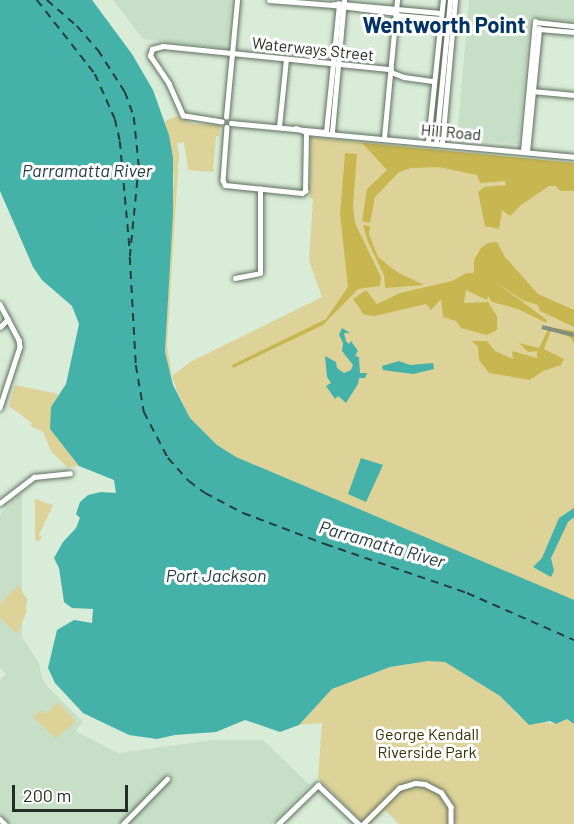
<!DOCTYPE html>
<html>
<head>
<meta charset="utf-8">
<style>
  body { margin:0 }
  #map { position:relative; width:574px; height:824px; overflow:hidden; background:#d9ecd8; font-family:Barlow,sans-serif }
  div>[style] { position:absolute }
  .built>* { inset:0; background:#c7dfc6 }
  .green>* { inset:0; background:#ddd398 }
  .forest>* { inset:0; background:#c8b750 }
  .water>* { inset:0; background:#44b2a9 }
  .ferry>* { height:1.5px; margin-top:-0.75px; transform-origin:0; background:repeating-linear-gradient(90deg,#253d3b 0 8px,transparent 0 14px) }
  .roads { filter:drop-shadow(0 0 2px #5f705e) drop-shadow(0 0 2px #5f705e) }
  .minor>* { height:4.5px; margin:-2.25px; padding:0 2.25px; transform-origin:2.25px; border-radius:2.25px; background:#fff }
  .rail>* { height:4px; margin-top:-2px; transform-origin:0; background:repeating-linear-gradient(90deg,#fff 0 4.5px,#7f8c7f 0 9px); box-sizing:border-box; border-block:2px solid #7f8c7f }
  span { translate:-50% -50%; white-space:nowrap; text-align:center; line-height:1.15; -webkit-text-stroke:6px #fff; paint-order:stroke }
  .street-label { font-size:16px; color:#252c25 }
  .park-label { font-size:16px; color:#373002 }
  .water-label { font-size:18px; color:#253d3b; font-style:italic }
  .district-label { font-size:22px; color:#023365; font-weight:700 }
  .scale { position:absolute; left:12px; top:785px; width:116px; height:27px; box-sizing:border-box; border:3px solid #252c25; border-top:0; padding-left:8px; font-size:18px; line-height:21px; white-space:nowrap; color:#252c25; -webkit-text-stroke:4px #fff; paint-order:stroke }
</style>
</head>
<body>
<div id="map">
  <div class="built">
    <div style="clip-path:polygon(113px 0,231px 0,226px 48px,143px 39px)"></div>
    <div style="clip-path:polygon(469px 0,574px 0,574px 22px,530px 17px,518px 144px,457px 139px)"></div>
    <div style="clip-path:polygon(22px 492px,22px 637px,39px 663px,42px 678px,48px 687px,83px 722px,75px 731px,118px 753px,214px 740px,263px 740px,310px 785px,272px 824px,0 824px,0 680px,6px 674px,0 668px,0 514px)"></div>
  </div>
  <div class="green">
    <div style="clip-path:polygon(178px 116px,193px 124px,220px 125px,219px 136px,216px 136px,213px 172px,188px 170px,184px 142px,177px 143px,179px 154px,167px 346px,172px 376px,190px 362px,322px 297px,309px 261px,313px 199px,310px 198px,311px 137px,574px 163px,574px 601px,236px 457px,217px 445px,190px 418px,177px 391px,166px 360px,165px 352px,174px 178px,165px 121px)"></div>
    <div style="clip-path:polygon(15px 385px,58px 394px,50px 429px,79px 466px,67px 467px,51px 451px,43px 432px,30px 426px,32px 423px,9px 406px)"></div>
    <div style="clip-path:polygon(35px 499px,53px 505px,39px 535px,42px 537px,39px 541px,35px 540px)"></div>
    <div style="clip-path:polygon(18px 585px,27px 599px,26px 613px,17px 634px,0 618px,0 604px)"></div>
    <div style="clip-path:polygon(329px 604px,566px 716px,502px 695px,447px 663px,500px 696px,521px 718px,556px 724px,567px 719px,574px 724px,574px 824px,399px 824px,385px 810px,370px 824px,364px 824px,318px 778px,322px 723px,299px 725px,332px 689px,390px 667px,411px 664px,93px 624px)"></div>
    <div style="clip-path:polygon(58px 702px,76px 722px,56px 738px,33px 717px,41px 710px,46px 714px)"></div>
  </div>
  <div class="forest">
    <div style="clip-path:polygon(362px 143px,574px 163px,574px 191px,560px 191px,556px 186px,549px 186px,521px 205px,510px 216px,502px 210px,499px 229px,485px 226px,478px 192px,484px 187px,506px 185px,505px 181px,480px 183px,477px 175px,438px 167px,411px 168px,399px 172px,375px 197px,370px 223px,362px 221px,367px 189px,387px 170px)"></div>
    <div style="clip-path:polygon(345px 153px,357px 154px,353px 207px,355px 223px,381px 277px,380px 286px,358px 289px,323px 325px,233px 368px,232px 365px,326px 319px,348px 287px,340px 214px)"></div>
    <div style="clip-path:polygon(363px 225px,370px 226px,369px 234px,378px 257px,397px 272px,424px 285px,385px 288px,384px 275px,368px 242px)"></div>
    <div style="clip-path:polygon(497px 242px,505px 257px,538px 294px,574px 310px,574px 327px,540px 311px,538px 305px,522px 300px,494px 281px,547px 320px,546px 323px,518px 309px,492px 302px,488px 296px,487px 300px,466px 290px,464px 303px,488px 302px,497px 316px,497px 330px,487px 335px,461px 328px,456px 321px,443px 317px,441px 299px,431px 310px,426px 304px,375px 316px,364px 315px,353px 299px,366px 290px,377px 304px,400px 293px,452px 281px,467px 273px,474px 273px,474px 260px,481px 248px,488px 243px)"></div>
    <div style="clip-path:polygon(549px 327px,574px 331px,574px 343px,570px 337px,551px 330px,544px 349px,564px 359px,561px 365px,543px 371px,530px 380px,489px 373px,479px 360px,478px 347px,472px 341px,487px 341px,495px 351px,513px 359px,512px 351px,537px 358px,537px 351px,528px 352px,519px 343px,539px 348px)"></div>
  </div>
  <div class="water">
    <div style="clip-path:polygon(0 0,92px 0,132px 54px,153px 90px,169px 135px,173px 158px,173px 214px,165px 352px,173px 385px,190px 418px,217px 445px,236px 457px,574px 600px,574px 724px,567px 719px,556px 724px,550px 721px,529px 725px,500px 696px,445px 662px,428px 661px,390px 667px,332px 689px,299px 725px,280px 732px,245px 720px,216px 732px,175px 735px,157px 739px,129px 735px,83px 713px,55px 683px,48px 668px,57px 630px,74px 620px,92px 623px,93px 609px,72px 608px,64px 602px,59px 568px,54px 558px,63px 542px,76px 528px,80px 518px,76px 514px,80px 502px,88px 495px,101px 492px,116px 493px,114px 480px,79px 466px,50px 429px,51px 407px,66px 384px,79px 324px,72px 306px,42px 280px,33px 267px,0 191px)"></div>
    <div style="clip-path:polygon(342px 328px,350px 333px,344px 333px,346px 341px,349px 344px,351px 341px,358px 351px,355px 356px,359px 357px,360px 373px,367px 373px,365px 378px,359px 378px,358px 384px,346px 403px,338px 396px,335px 399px,326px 386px,331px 383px,327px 377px,325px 356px,336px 362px,337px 368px,344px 373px,351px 370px,353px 365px,342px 351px,343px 343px,339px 335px)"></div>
    <div style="clip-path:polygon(399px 361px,410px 365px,433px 363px,434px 369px,413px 374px,383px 370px,382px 366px)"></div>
    <div style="clip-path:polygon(361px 458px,383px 465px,366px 502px,348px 494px)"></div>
    <div style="clip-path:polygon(574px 508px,574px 517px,568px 522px,551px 558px,554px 571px,551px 577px,533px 567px,542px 558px,559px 518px)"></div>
  </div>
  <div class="ferry">
    <div style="left:37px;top:0;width:94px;rotate:51.9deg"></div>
    <div style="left:95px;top:74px;width:49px;rotate:66deg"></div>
    <div style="left:115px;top:119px;width:23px;rotate:77deg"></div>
    <div style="left:120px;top:141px;width:109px;rotate:84.8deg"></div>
    <div style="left:47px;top:0;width:40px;rotate:41deg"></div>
    <div style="left:77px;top:26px;width:32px;rotate:49deg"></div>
    <div style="left:98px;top:50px;width:50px;rotate:57.3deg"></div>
    <div style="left:125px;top:92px;width:27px;rotate:70deg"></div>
    <div style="left:134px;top:117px;width:49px;rotate:84.2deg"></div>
    <div style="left:139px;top:166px;width:91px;rotate:95.6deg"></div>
    <div style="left:130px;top:257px;width:108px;rotate:86.8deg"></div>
    <div style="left:136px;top:365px;width:48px;rotate:80.3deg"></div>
    <div style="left:144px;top:412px;width:52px;rotate:62.4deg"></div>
    <div style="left:168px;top:458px;width:31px;rotate:48deg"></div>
    <div style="left:189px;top:481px;width:20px;rotate:37deg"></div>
    <div style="left:205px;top:493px;width:43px;rotate:27.8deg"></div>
    <div style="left:243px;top:513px;width:88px;rotate:20.7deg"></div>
    <div style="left:325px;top:544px;width:150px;rotate:19deg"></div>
    <div style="left:467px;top:593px;width:117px;rotate:23.7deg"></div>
  </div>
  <div class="roads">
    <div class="minor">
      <div style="left:269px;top:0;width:64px;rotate:4.5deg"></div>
      <div style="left:339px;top:4px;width:6px;rotate:171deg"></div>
      <div style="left:333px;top:5px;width:64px;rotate:7.2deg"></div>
      <div style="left:342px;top:4px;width:99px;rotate:5.2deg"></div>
      <div style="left:396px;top:15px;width:45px;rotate:5.1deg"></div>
      <div style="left:535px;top:22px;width:39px;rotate:6deg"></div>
      <div style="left:539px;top:29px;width:35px;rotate:5deg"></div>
      <div style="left:391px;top:72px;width:14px;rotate:21deg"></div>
      <div style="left:404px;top:77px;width:30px;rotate:8deg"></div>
      <div style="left:532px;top:91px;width:42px;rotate:5.4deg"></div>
      <div style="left:226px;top:117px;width:118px;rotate:-84.6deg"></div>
      <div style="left:222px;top:122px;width:39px;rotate:-171deg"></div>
      <div style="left:183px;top:116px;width:35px;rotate:-114deg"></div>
      <div style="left:169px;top:84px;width:34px;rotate:-124deg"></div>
      <div style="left:150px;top:56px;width:7px;rotate:-74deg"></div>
      <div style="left:152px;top:49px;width:11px;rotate:-15deg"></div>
      <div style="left:163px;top:46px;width:229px;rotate:5.8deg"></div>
      <div style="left:231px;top:123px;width:95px;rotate:5.4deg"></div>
      <div style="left:227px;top:127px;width:53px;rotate:94.3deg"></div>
      <div style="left:223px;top:180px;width:5px;rotate:68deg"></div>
      <div style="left:225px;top:185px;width:77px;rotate:5.9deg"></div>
      <div style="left:302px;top:193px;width:4px;rotate:-34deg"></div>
      <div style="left:305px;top:191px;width:59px;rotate:-89deg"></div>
      <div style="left:279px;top:127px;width:68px;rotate:-84.1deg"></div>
      <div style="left:296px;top:128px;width:11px;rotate:22deg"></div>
      <div style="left:306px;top:132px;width:269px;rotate:5.3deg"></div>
      <div style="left:326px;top:132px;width:129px;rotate:-84.2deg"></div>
      <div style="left:332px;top:132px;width:133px;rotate:-84.8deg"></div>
      <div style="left:384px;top:138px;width:139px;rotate:-84.6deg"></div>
      <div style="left:428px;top:142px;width:143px;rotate:-84deg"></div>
      <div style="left:436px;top:143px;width:144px;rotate:-84.4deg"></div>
      <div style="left:442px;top:143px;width:144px;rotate:-84.8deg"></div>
      <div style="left:523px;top:151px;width:130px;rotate:-84.7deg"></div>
      <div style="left:527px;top:152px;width:124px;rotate:-84.4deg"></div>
      <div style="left:235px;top:278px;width:25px;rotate:-11deg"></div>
      <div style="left:260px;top:273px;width:84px;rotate:-90deg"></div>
      <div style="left:0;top:304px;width:41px;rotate:62.2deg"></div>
      <div style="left:19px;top:340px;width:7px;rotate:82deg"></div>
      <div style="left:20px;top:347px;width:64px;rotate:108.2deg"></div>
      <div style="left:0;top:327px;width:11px;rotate:-45deg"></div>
      <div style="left:0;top:503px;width:43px;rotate:-37.4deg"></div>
      <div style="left:34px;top:477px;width:36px;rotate:-6deg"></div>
      <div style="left:0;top:819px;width:7px;rotate:45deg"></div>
      <div style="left:123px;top:824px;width:63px;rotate:-45.6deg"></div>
      <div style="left:278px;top:824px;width:56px;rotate:-44.3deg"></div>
      <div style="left:318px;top:785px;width:57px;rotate:43.6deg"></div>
      <div style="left:363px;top:824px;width:51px;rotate:-45deg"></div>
      <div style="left:399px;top:788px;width:17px;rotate:-17deg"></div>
      <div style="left:415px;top:783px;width:10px;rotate:6deg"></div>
      <div style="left:425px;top:784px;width:18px;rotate:27deg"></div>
      <div style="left:441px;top:792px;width:18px;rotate:56deg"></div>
      <div style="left:451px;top:807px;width:17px;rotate:90deg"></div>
    </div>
  </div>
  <div class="rail">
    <div style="left:542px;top:327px;width:33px;rotate:14deg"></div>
  </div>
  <div class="street-label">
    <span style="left:313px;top:49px;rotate:6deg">Waterways Street</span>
    <span style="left:451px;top:132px;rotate:5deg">Hill Road</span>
  </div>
  <div class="park-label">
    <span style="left:427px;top:743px">George Kendall<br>Riverside Park</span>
  </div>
  <div class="water-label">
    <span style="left:87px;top:170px">Parramatta River</span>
    <span style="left:382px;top:544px;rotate:16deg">Parramatta River</span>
    <span style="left:216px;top:575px">Port Jackson</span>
  </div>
  <div class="district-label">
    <span style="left:444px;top:25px">Wentworth Point</span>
  </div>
  <div class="scale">200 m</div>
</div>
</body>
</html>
